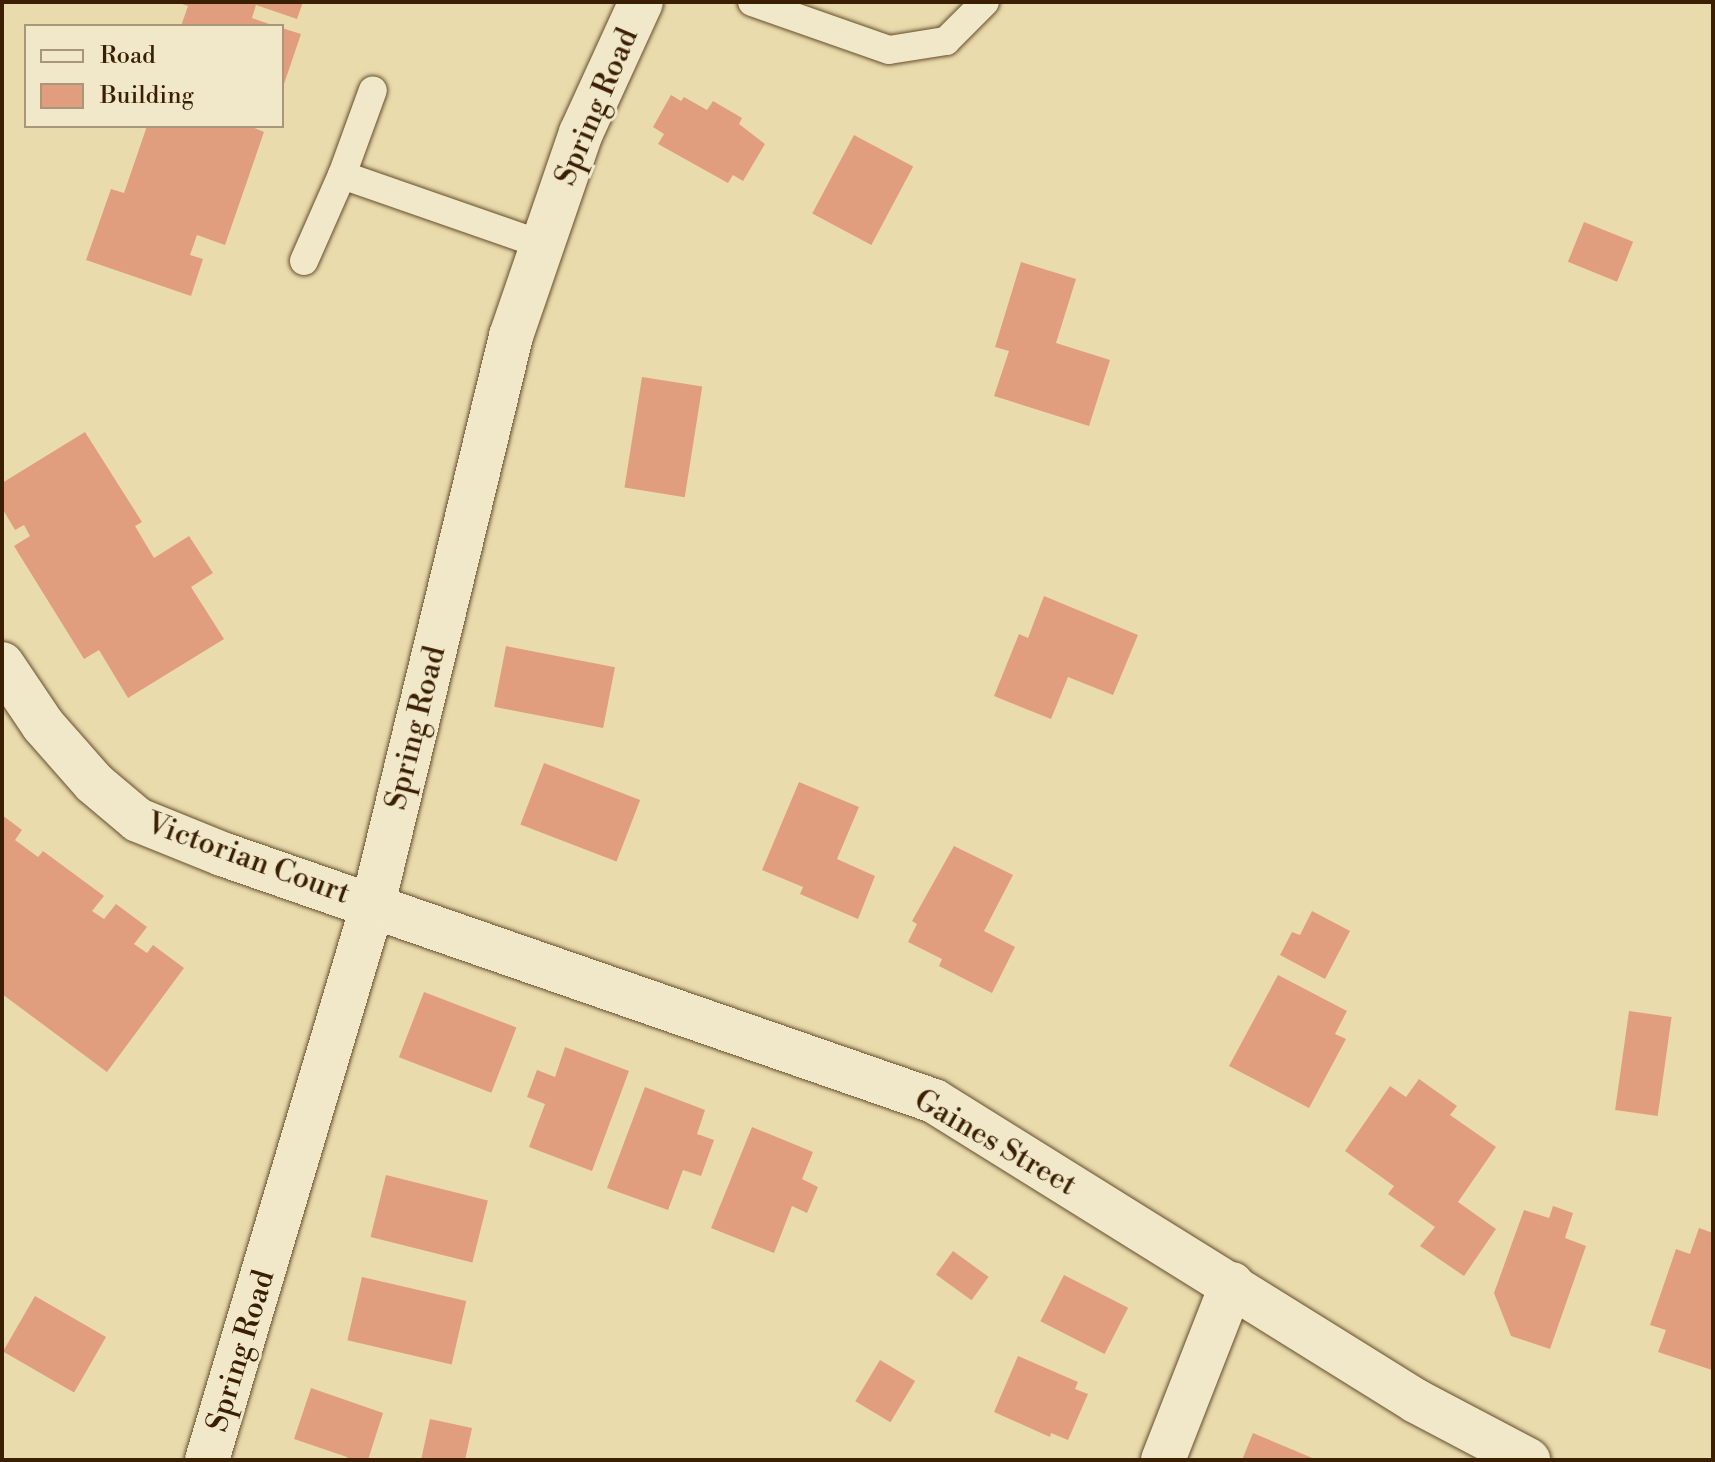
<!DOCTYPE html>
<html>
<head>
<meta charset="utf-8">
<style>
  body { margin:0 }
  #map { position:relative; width:1715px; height:1462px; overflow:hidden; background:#eadbac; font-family:"Libre Bodoni",serif }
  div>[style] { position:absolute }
  .building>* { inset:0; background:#e19e7f; transform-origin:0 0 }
  .roads { filter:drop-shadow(0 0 2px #664e2c) drop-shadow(0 0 2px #664e2c) }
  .service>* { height:28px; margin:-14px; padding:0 14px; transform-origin:14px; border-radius:14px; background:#f1e8c9 }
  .minor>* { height:44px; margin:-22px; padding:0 22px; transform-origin:22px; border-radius:22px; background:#f1e8c9 }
  .secondary>* { height:44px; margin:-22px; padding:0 22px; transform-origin:22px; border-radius:22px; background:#f1e8c9 }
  span { translate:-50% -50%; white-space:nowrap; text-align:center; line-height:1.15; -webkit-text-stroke:6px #f1e8c9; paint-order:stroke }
  .street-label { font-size:30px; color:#3a1f02 }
  .frame { position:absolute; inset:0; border:4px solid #3a1f02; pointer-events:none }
  .legend { position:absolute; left:24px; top:24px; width:260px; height:104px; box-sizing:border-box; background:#f1e8c9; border:2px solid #a89879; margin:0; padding:10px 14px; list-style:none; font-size:24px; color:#3a1f02 }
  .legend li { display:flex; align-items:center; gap:16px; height:40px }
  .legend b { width:40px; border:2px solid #a89879 }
</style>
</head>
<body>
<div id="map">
  <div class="building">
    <div style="clip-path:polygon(176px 2px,303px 2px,297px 19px,256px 5px,252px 18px,275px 26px,181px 26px,188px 6px)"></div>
    <div style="clip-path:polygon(282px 28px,301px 34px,283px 87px,282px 87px)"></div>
    <div style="clip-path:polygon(671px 95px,681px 101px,684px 97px,707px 110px,713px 101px,742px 118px,739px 124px,765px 144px,743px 181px,733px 175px,728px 183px,658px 144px,664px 134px,653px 127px)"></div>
    <div style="clip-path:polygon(147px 126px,250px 126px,264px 132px,225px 245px,197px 235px,190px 255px,203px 259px,191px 296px,86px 260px,111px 189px,124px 193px)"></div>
    <div style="left:854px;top:135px;width:67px;height:89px;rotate:28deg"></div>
    <div style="left:1584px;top:222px;width:53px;height:43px;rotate:22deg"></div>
    <div style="clip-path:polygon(1021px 262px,1076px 279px,1056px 343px,1110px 360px,1089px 426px,994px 396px,1009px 351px,995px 347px)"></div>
    <div style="left:642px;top:377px;width:61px;height:112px;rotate:9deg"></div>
    <div style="clip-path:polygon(85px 432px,142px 522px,135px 526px,154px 558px,189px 536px,213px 573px,191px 587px,224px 639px,128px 698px,99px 650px,84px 659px,14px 546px,30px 536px,24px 525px,15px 530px,2px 508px,2px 483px)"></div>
    <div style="clip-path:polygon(1044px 596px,1138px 635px,1113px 695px,1068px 677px,1051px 719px,994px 696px,1019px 634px,1028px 638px)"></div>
    <div style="left:506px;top:646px;width:111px;height:62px;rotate:11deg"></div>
    <div style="left:544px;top:763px;width:103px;height:66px;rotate:21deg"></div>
    <div style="clip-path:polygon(799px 782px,859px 807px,837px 859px,875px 876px,858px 919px,800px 894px,803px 887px,762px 870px)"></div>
    <div style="clip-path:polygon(2px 815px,22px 830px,15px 840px,38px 857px,43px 851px,104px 896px,92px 911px,104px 919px,116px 904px,147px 927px,134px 944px,147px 953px,153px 945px,184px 968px,107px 1072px,2px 994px)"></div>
    <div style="clip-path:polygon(954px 846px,1013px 875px,984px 931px,1015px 947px,992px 993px,939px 966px,942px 959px,908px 942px,917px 924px,912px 921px)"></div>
    <div style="clip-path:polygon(1312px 911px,1350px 931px,1325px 979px,1280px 955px,1292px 932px,1300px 935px)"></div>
    <div style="clip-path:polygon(1278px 975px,1347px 1011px,1335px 1034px,1346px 1039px,1309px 1108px,1229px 1066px)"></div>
    <div style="left:424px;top:992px;width:99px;height:70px;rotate:21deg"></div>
    <div style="left:1629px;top:1011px;width:43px;height:100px;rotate:8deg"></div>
    <div style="clip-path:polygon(565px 1047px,629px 1071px,592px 1171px,529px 1147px,545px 1104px,527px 1097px,537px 1070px,555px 1077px)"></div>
    <div style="clip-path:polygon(1419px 1079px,1457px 1106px,1450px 1115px,1496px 1147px,1458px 1202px,1496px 1229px,1464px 1276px,1420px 1246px,1435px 1227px,1388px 1194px,1394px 1186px,1345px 1151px,1390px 1086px,1406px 1097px)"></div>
    <div style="clip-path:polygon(645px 1087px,705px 1110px,697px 1134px,714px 1140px,701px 1176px,683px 1170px,668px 1210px,607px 1188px)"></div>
    <div style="clip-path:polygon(752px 1127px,813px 1152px,802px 1179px,818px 1187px,807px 1213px,792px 1206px,774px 1253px,711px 1228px)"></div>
    <div style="left:386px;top:1175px;width:105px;height:64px;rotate:14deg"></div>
    <div style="clip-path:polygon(1553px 1206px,1573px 1213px,1565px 1238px,1586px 1246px,1550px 1349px,1511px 1336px,1494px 1293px,1524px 1210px,1549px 1218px)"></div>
    <div style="clip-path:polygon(1699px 1228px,1713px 1233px,1712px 1370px,1658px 1352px,1666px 1330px,1650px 1325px,1676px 1249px,1690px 1254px)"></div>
    <div style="left:953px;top:1251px;width:44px;height:29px;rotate:36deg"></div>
    <div style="left:1064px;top:1275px;width:72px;height:52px;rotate:27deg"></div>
    <div style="left:362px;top:1277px;width:107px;height:65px;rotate:13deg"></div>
    <div style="left:35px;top:1296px;width:82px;height:64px;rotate:30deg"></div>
    <div style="clip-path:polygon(1018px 1356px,1078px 1382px,1075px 1389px,1088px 1394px,1068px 1440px,1051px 1433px,1050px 1437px,994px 1412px)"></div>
    <div style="left:880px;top:1360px;width:41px;height:48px;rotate:31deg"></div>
    <div style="clip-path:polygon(311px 1388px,383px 1413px,368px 1460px,346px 1460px,347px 1457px,294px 1439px)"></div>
    <div style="clip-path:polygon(430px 1419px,472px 1428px,465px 1460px,421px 1460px)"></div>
    <div style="clip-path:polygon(1253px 1433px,1317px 1460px,1242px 1460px)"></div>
  </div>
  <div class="roads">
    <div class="service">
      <div style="left:752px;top:2px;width:145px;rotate:19.3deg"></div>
      <div style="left:889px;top:50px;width:58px;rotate:-9deg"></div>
      <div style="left:946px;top:41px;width:55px;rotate:-45deg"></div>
      <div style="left:342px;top:175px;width:90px;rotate:-70deg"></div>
      <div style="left:304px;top:261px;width:94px;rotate:-66.2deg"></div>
      <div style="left:342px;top:175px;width:213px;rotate:19.2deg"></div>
    </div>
    <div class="minor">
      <div style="left:2px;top:664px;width:73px;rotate:56.1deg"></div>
      <div style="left:43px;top:725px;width:77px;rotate:48.7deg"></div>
      <div style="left:94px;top:783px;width:57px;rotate:40.1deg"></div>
      <div style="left:138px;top:820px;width:91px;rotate:22deg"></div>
      <div style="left:222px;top:854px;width:754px;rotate:19.13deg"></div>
      <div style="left:934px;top:1101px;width:568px;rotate:31.9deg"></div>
      <div style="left:1416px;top:1401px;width:127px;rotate:27.8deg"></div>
      <div style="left:1163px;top:1460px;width:189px;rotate:-68.6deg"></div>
    </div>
    <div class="secondary">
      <div style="left:207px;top:1460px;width:580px;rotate:-73.38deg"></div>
      <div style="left:373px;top:904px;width:585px;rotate:-76.34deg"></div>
      <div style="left:511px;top:336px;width:215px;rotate:-71deg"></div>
      <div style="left:581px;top:133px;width:144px;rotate:-65.4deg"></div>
    </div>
  </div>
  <div class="street-label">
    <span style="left:597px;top:107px;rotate:-67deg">Spring Road</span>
    <span style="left:416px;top:728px;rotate:-76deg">Spring Road</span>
    <span style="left:248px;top:859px;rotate:20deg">Victorian Court</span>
    <span style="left:995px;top:1143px;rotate:30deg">Gaines Street</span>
    <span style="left:241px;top:1351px;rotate:-73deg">Spring Road</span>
  </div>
  <div class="frame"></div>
  <ul class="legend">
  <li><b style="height:10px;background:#f1e8c9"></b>Road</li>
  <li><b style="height:22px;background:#e19e7f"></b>Building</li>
  </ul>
</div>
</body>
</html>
